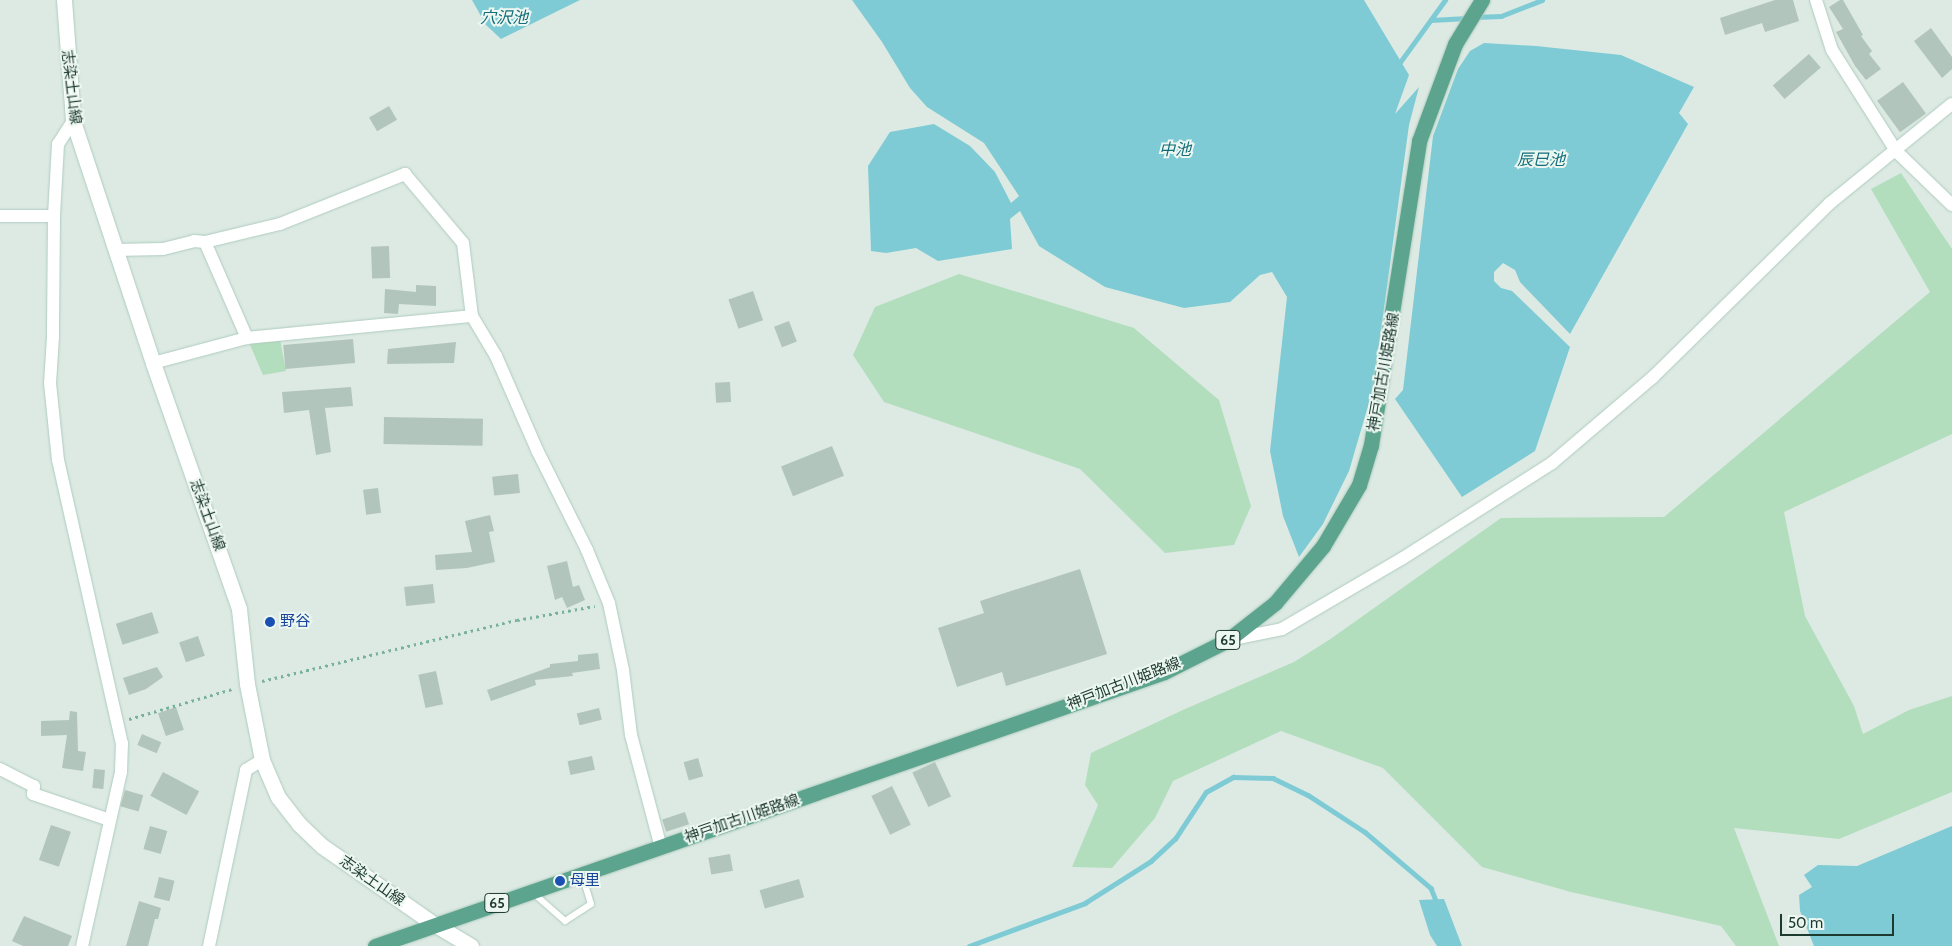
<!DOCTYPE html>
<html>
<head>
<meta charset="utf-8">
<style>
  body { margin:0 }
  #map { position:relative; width:1952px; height:946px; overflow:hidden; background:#dceae3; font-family:Cabin,"Noto Sans JP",sans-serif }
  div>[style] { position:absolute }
  .green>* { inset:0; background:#b3debd }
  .water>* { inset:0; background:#7ecbd5 }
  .stream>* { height:4.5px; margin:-2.25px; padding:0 2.25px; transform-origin:2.25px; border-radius:2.25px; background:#7ecbd5 }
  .building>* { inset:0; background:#b2c5bc; transform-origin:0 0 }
  .path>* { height:2.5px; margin-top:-1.25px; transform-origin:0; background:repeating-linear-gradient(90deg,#7ab19e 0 2.5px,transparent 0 6.5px) }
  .roads { filter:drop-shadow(0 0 1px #afcbbf) drop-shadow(0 0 1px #afcbbf) }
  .service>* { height:6px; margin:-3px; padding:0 3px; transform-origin:3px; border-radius:3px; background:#fff }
  .minor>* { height:12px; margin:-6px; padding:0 6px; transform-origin:6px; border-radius:6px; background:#fff }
  .secondary>* { height:15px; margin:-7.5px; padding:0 7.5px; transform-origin:7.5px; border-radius:7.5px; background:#fff }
  .primary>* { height:15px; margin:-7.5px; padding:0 7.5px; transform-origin:7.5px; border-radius:7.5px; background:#5da48f }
  .dots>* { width:14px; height:14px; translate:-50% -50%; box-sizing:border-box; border:2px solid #edf7f1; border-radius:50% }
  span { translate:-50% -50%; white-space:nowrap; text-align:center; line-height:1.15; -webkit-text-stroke:4px #edf7f1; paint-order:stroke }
  .shield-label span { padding:1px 4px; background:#edf7f1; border:1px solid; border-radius:4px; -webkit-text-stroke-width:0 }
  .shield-label { font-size:14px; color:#1d3a31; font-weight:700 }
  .street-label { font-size:15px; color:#1d3a31 }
  .transit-label { font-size:15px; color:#164399 }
  .left { translate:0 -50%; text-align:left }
  .water-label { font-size:16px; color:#136d7a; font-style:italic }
  .scale { position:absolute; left:1780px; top:914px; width:114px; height:22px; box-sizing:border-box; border:2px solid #1d3a31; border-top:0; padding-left:6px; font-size:15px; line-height:18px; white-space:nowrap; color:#1d3a31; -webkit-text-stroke:4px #edf7f1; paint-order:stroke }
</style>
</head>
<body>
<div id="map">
  <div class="green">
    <div style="clip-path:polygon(1901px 173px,1952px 249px,1952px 434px,1784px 512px,1805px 616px,1854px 706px,1863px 734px,1909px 710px,1952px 696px,1952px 792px,1839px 839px,1734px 828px,1779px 946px,1736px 946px,1721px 926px,1571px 892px,1482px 867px,1383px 768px,1281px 731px,1173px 781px,1155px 818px,1112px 868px,1072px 867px,1098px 805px,1085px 785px,1091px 753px,1185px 709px,1294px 662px,1329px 640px,1501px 518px,1664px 517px,1930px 292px,1871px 189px)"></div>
    <div style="clip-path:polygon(959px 274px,1134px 328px,1219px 400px,1251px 506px,1234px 545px,1165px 553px,1080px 469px,884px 402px,853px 355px,875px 307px)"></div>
    <div style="clip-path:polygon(279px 334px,286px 371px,263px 375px,247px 338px)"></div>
  </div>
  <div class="water">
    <div style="clip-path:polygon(472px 0,580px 0,501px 39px,486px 25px)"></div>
    <div style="clip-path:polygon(852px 0,1364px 0,1409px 75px,1395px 114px,1419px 87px,1409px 125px,1373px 389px,1349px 471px,1323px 524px,1299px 557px,1283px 516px,1270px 451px,1287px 297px,1272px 272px,1260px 275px,1230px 302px,1184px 308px,1105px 287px,1039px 246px,1020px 211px,1010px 219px,1012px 249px,938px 261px,916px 248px,886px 253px,871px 251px,868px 166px,890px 132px,934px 124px,970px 146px,995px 172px,1011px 203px,1019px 196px,984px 143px,927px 107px,910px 88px,882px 42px)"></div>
    <div style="clip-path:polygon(1484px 43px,1536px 46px,1621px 55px,1694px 87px,1679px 113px,1688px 124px,1570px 334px,1520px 282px,1515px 270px,1503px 263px,1494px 272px,1494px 281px,1501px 288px,1512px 291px,1570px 347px,1535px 451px,1462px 497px,1395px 399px,1403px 390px,1433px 136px,1458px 69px,1470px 51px)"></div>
    <div style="clip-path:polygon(1952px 826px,1952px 946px,1814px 946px,1800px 911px,1799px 895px,1812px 887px,1804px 875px,1818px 865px,1857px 866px)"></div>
    <div style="clip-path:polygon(1444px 899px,1462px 946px,1437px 946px,1430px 935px,1419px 900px)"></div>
  </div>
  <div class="stream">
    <div style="left:1475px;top:17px;width:26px;rotate:-2deg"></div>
    <div style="left:1501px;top:16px;width:44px;rotate:-21.3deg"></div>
    <div style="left:1431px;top:20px;width:36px;rotate:-3deg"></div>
    <div style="left:1398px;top:65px;width:80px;rotate:-54.1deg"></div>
    <div style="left:969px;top:946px;width:124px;rotate:-20.3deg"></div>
    <div style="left:1085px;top:903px;width:78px;rotate:-32.5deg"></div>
    <div style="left:1151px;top:861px;width:33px;rotate:-43deg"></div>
    <div style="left:1175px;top:839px;width:56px;rotate:-56.6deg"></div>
    <div style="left:1206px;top:792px;width:31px;rotate:-29deg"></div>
    <div style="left:1233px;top:777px;width:40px;rotate:1.4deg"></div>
    <div style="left:1273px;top:778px;width:39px;rotate:26deg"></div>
    <div style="left:1308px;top:795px;width:68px;rotate:33deg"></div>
    <div style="left:1365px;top:832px;width:87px;rotate:40.3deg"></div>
    <div style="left:1431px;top:888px;width:16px;rotate:68deg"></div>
  </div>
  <div class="building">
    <div style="clip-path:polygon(1775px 0,1793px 0,1799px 21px,1765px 32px,1762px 23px,1725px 35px,1720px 18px)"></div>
    <div style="clip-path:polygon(1840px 0,1843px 0,1863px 35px,1861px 36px,1872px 51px,1869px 54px,1881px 69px,1866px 80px,1855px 66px,1836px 32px,1843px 29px,1829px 7px)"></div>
    <div style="clip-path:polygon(1931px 28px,1952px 57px,1952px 69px,1942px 78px,1914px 41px)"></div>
    <div style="left:1809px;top:54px;width:18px;height:48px;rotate:49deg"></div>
    <div style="left:1903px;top:82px;width:39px;height:32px;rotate:54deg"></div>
    <div style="left:389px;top:106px;width:16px;height:23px;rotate:60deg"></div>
    <div style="left:389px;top:246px;width:32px;height:18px;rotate:88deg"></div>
    <div style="clip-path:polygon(416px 285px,436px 286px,436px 306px,399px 304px,398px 314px,384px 313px,385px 289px,416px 292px)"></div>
    <div style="left:753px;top:291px;width:31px;height:26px;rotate:71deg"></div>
    <div style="left:789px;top:321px;width:22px;height:16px;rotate:69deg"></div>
    <div style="left:353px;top:339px;width:24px;height:70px;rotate:85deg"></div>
    <div style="clip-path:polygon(456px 342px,454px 363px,387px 364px,388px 349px)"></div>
    <div style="left:730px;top:382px;width:20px;height:15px;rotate:87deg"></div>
    <div style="clip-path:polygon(351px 387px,353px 406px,325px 408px,331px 452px,316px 455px,309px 410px,284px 413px,282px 392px)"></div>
    <div style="left:384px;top:417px;width:99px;height:27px;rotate:1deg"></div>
    <div style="left:832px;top:446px;width:32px;height:55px;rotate:68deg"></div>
    <div style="left:518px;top:474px;width:19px;height:26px;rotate:84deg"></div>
    <div style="left:378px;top:488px;width:25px;height:15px;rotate:83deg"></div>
    <div style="clip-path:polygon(490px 515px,494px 531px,489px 532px,495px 562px,467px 568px,436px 570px,435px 555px,472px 552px,465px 521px)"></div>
    <div style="clip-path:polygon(567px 561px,573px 587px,579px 585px,585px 600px,567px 608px,562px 597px,555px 600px,547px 566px)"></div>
    <div style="clip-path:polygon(1080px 569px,1107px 654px,1006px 686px,1002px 672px,957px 687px,938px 628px,984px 613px,980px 601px)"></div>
    <div style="left:433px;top:584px;width:19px;height:29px;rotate:84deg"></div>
    <div style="left:152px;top:612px;width:22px;height:38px;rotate:72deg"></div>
    <div style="left:198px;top:636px;width:21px;height:20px;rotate:71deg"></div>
    <div style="clip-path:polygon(598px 653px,600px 669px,572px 673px,573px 676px,535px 680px,536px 685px,491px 701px,487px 690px,550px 667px,550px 664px,578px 661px,578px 655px)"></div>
    <div style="clip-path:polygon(157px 667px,163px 677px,146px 689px,129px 695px,123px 678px)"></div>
    <div style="left:436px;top:671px;width:34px;height:18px;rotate:78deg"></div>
    <div style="left:176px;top:707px;width:24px;height:19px;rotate:71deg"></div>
    <div style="left:599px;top:708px;width:12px;height:23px;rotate:76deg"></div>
    <div style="clip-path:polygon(70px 711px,77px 712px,78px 751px,86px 752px,83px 771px,62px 768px,67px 735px,41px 736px,41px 721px,69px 720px)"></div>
    <div style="left:142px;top:734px;width:21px;height:12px;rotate:23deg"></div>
    <div style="left:592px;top:756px;width:14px;height:25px;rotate:78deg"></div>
    <div style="left:698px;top:758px;width:19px;height:15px;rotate:74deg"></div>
    <div style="left:935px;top:762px;width:38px;height:25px;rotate:65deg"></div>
    <div style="left:94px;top:769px;width:11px;height:19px;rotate:5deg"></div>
    <div style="left:163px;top:772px;width:41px;height:27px;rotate:28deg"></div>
    <div style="left:892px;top:786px;width:43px;height:23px;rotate:64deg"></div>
    <div style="left:125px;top:790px;width:19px;height:17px;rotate:16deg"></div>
    <div style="left:685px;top:812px;width:13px;height:24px;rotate:72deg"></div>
    <div style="left:51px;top:825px;width:21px;height:37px;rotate:19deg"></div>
    <div style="left:150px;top:826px;width:18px;height:24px;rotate:16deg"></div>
    <div style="left:730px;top:854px;width:17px;height:22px;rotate:80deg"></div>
    <div style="left:159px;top:877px;width:16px;height:21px;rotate:14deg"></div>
    <div style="left:799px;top:879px;width:19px;height:41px;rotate:74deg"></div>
    <div style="clip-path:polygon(139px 901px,161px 908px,158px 919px,155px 919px,148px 946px,126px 946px)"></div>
    <div style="clip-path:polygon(24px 916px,72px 936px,68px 946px,23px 946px,12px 941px)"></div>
  </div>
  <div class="path">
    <div style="left:262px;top:681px;width:262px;rotate:-13.5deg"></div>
    <div style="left:517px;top:620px;width:79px;rotate:-10.2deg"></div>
    <div style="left:129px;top:719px;width:107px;rotate:-16.2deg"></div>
  </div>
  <div class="roads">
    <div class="service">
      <div style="left:532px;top:892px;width:44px;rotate:41.3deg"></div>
      <div style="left:565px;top:921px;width:31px;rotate:-33deg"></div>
      <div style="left:591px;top:904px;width:30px;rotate:-107deg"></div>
    </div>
    <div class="minor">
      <div style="left:1816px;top:0;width:52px;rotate:72.3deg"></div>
      <div style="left:1832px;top:50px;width:120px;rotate:57.6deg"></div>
      <div style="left:1896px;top:151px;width:78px;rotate:44deg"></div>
      <div style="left:73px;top:121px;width:27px;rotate:123deg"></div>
      <div style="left:58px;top:144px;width:72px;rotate:93.2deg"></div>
      <div style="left:54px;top:216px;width:121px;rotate:90.5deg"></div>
      <div style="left:53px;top:337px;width:46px;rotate:93.7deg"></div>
      <div style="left:50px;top:383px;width:77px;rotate:84.1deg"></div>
      <div style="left:58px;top:460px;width:290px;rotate:77.3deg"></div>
      <div style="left:122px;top:743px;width:29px;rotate:92deg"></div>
      <div style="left:121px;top:772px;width:178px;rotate:102.6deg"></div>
      <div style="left:0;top:216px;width:54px"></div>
      <div style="left:205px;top:242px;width:77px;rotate:-13.5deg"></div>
      <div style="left:280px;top:224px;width:135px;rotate:-21.8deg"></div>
      <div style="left:405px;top:174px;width:90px;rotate:50deg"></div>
      <div style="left:463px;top:243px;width:74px;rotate:83deg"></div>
      <div style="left:472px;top:316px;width:47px;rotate:59deg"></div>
      <div style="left:496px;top:356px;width:103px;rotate:66.4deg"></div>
      <div style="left:537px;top:450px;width:112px;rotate:63.4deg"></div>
      <div style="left:587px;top:550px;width:57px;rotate:67.5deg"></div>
      <div style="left:609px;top:603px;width:68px;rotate:78.2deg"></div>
      <div style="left:623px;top:670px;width:65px;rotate:83deg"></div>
      <div style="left:631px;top:735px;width:117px;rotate:75.1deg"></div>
      <div style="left:116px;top:250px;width:47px;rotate:-1.2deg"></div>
      <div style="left:163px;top:249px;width:32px;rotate:-14deg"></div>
      <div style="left:194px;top:241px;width:11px;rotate:5deg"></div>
      <div style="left:205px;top:242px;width:105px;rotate:66.4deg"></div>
      <div style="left:153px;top:363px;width:97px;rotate:-14.9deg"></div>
      <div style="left:247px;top:338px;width:226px;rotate:-5.6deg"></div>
      <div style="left:1228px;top:640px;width:55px;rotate:-11.5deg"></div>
      <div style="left:1282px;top:629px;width:140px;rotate:-30.4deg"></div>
      <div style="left:1403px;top:558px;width:177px;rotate:-32.5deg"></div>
      <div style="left:1552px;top:463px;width:133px;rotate:-40.4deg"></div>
      <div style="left:1653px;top:377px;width:248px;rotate:-44.5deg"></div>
      <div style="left:1830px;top:203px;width:157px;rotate:-39.1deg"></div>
      <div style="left:0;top:769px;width:38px;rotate:27deg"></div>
      <div style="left:34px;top:786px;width:8px;rotate:97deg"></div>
      <div style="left:33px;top:794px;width:81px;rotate:18.7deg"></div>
      <div style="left:209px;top:946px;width:180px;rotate:-78.1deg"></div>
      <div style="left:246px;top:770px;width:19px;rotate:-32deg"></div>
    </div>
    <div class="secondary">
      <div style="left:64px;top:0;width:121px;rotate:85.7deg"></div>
      <div style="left:73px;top:121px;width:255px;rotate:71.7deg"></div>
      <div style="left:153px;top:363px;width:261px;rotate:70.7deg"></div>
      <div style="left:239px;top:609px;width:75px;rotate:83.9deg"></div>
      <div style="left:247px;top:684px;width:77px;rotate:78.8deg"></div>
      <div style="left:262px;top:760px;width:40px;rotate:66.6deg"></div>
      <div style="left:278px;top:797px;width:34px;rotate:52deg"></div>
      <div style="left:299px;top:824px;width:32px;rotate:44deg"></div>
      <div style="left:322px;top:846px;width:136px;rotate:34.9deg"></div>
      <div style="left:434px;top:924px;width:43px;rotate:30.7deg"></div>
    </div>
    <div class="primary">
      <div style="left:375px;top:946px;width:835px;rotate:-19.15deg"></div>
      <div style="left:1164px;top:672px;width:72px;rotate:-26.6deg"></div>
      <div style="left:1228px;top:640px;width:60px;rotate:-38.2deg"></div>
      <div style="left:1275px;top:603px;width:75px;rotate:-49.9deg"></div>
      <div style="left:1323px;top:546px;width:71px;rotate:-59.5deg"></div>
      <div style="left:1359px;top:485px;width:42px;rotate:-73.3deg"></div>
      <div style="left:1371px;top:445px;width:308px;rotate:-81deg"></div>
      <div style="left:1419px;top:141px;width:103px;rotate:-69.6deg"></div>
      <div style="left:1455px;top:44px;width:52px;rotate:-58.5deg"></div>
    </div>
  </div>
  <div class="dots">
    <div style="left:270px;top:622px;background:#1a4fb4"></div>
    <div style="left:560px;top:881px;background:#1a4fb4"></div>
  </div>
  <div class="shield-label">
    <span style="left:1228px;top:640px">65</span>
    <span style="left:497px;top:903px">65</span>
  </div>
  <div class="street-label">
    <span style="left:71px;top:87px;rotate:83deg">志染土山線</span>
    <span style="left:1384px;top:372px;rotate:-80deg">神戸加古川姫路線</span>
    <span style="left:207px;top:515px;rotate:70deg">志染土山線</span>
    <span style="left:1124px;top:684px;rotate:-21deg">神戸加古川姫路線</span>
    <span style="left:742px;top:819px;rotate:-19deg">神戸加古川姫路線</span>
    <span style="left:372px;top:881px;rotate:35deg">志染土山線</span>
  </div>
  <div class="transit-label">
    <span class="left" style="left:280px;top:622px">野谷</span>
    <span class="left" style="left:570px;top:881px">母里</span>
  </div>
  <div class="water-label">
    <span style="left:504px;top:18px">穴沢池</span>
    <span style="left:1175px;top:150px">中池</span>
    <span style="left:1541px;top:160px">辰巳池</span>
  </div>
  <div class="scale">50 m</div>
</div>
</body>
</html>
